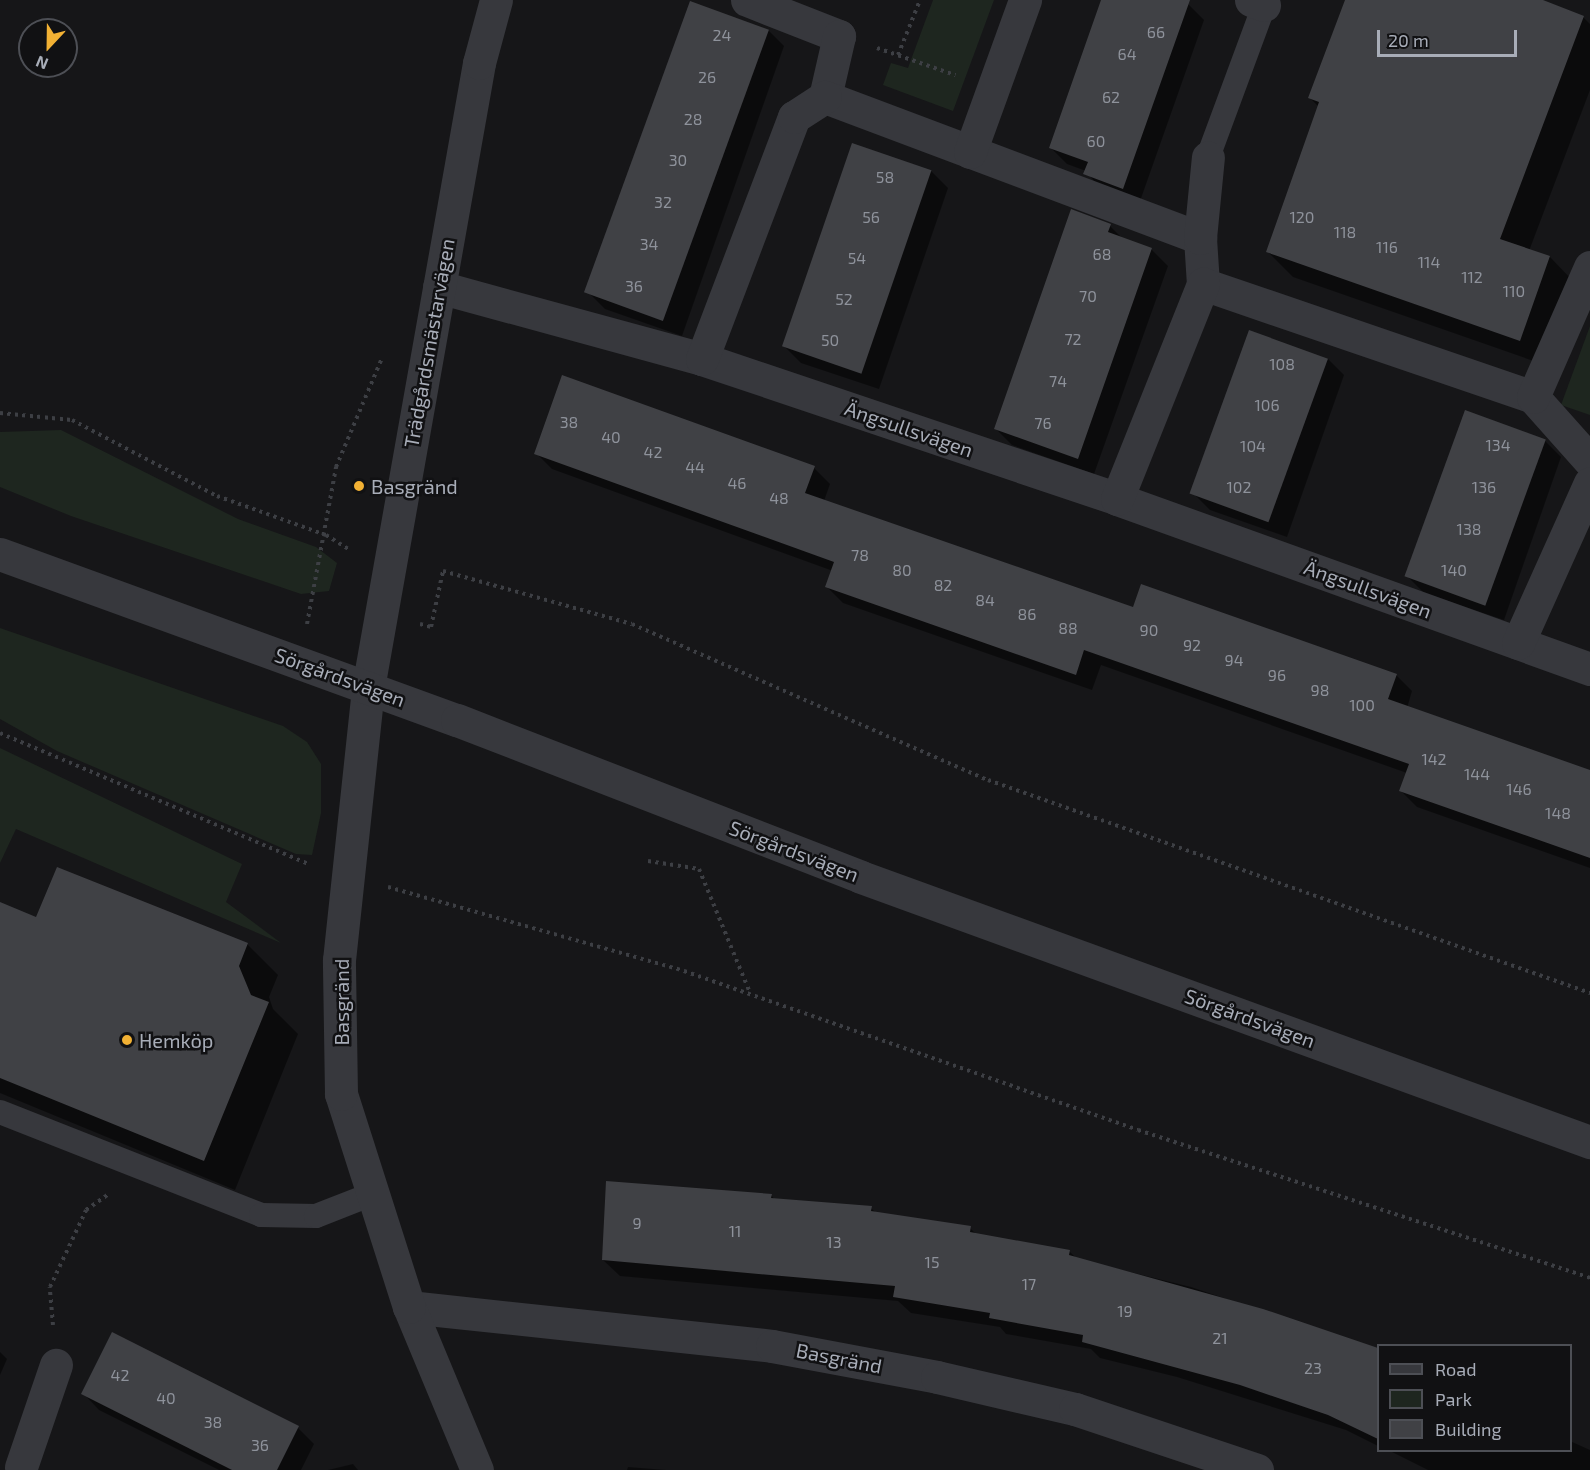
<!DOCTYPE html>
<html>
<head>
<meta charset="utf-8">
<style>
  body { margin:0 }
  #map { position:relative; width:1590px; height:1470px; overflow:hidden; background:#161618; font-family:"Exo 2",sans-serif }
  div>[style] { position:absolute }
  .green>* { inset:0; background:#1e261f }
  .shadow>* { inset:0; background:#0007 }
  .building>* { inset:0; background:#404145; transform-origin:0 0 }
  .path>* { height:4px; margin-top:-2px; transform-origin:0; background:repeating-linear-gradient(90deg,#3d3f44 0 3px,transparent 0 7.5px) }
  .service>* { height:24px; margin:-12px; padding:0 12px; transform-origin:12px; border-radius:12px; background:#37383d }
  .minor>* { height:33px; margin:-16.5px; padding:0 16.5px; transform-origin:16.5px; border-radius:16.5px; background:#37383d }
  .tertiary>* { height:33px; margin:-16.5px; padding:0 16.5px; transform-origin:16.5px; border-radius:16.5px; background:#37383d }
  .dots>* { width:16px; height:16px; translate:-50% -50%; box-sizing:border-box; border:3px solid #111113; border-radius:50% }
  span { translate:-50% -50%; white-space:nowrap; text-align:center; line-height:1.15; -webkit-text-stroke:5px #111113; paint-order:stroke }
  .number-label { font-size:16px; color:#8e929b }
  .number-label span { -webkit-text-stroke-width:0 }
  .street-label { font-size:20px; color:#a8adb8 }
  .poi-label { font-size:20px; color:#a8adb8 }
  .left { translate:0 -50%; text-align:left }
  .legend { position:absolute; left:1377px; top:1344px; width:195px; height:108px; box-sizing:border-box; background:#111113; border:2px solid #4d4f55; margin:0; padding:8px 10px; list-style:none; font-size:18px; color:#a8adb8 }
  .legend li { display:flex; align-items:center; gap:12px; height:30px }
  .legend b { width:30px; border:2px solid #4d4f55 }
  .north { position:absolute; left:18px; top:18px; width:60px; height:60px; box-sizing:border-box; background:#111113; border:2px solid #4d4f55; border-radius:50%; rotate:202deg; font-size:16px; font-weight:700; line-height:24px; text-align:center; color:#a8adb8 }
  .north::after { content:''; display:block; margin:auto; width:21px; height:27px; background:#f2b134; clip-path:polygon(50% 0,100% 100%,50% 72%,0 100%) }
  .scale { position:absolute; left:1377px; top:30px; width:140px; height:27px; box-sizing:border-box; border:3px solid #a8adb8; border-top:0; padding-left:8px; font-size:18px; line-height:21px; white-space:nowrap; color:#a8adb8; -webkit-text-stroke:4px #111113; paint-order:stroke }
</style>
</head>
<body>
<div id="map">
  <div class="green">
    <div style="clip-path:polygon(933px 0,994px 0,953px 111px,883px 85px,891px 63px,908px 68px)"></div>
    <div style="clip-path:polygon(1590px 326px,1590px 415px,1561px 405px)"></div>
    <div style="clip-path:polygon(61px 430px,238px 519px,316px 547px,337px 563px,329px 591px,301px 594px,71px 516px,0 487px,0 432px)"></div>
    <div style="clip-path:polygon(0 628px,283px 726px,307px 742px,321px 764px,321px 813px,312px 855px,296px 854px,57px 751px,0 719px)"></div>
    <div style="clip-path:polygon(0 748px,242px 864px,226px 902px,281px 943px,16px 829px,0 863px)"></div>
  </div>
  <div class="shadow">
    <div style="clip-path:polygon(1103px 0,1176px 0,1188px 4px,1204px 20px,1139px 204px,1101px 190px,1086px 171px,1067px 164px,1051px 148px)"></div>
    <div style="clip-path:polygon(1347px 0,1538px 0,1583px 17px,1590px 24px,1590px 90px,1529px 251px,1550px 257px,1575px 283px,1545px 365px,1293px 277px,1268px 252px,1319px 107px,1310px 98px)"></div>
    <div style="clip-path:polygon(768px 30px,784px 46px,682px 336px,605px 309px,589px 293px)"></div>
    <div style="clip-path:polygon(931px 171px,948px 188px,879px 389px,801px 363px,785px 347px)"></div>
    <div style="clip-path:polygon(1110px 226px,1123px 239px,1151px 249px,1168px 266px,1094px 474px,1012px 445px,995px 428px)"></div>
    <div style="clip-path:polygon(1328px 359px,1344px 375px,1287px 537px,1210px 510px,1193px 493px)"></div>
    <div style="clip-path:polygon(1545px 441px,1561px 457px,1504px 620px,1424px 593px,1408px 577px)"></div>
    <div style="clip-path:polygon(536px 453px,814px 468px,830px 484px,824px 501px,1134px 609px,1396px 675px,1412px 691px,1407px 708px,1590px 772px,1590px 868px,1417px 807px,1401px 791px,1407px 773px,1101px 665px,1092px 690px,843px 603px,827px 587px,833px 571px,552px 469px)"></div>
    <div style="clip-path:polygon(0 904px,37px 919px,247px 944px,278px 975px,269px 997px,273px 1009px,298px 1034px,235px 1190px,0 1093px)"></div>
    <div style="clip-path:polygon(771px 1195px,775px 1200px,871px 1208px,877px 1214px,970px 1228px,977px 1235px,1069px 1251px,1077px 1259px,1191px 1287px,1378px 1350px,1378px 1446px,1346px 1430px,1177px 1377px,1100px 1358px,1091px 1349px,1006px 1334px,1000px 1327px,911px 1313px,898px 1301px,620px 1276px,603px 1260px)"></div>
    <div style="clip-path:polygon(0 1352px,7px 1359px,0 1375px)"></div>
    <div style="clip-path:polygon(83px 1393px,298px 1428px,314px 1444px,301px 1470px,219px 1470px,99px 1410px)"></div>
    <div style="clip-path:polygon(1570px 1441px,1590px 1450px,1590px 1470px,1428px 1470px,1388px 1450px,1570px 1450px)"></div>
    <div style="clip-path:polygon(353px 1464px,358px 1470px,328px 1470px)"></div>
    <div style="clip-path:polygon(628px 1467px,666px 1470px,627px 1470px)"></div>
  </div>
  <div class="building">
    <div style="clip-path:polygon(1101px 0,1190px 0,1123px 189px,1083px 174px,1088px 162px,1049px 148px)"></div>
    <div style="clip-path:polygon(1345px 0,1543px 0,1584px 16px,1500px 239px,1550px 256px,1520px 341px,1266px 252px,1319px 102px,1308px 98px)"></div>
    <div style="left:690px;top:1px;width:84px;height:310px;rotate:20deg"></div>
    <div style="left:852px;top:143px;width:84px;height:215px;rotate:19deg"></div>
    <div style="clip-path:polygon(1071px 209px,1111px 224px,1108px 232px,1152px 248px,1078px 459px,994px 429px)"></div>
    <div style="left:1249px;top:330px;width:84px;height:174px;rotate:20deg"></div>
    <div style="clip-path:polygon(562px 375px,815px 466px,805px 493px,1133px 607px,1141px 584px,1397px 674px,1388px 699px,1590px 770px,1590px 858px,1399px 791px,1409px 764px,1084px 650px,1076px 675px,825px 587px,834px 562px,534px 454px)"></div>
    <div style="left:1465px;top:410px;width:86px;height:177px;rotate:20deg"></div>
    <div style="clip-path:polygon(57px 867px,248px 943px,239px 966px,251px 995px,269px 1002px,204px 1161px,0 1078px,0 902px,36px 917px)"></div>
    <div style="clip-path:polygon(606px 1181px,772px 1194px,771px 1198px,872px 1206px,871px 1211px,971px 1226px,970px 1232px,1070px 1250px,1069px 1255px,1263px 1309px,1378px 1348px,1378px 1439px,1328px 1415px,1240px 1385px,1082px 1342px,1083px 1335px,989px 1318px,990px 1313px,893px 1297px,895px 1286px,602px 1260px)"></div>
    <div style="clip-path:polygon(112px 1332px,299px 1426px,277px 1470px,232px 1470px,81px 1394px)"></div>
  </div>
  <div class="path">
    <div style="left:877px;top:48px;width:83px;rotate:19.1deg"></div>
    <div style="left:898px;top:55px;width:59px;rotate:-68.2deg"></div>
    <div style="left:0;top:413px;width:72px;rotate:5.6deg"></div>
    <div style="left:72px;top:420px;width:164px;rotate:27.7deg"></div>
    <div style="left:217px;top:496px;width:116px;rotate:19.7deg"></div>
    <div style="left:326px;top:535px;width:28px;rotate:32deg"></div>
    <div style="left:307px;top:624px;width:160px;rotate:-79.5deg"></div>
    <div style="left:336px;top:467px;width:118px;rotate:-67.1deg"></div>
    <div style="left:420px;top:624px;width:11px;rotate:15deg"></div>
    <div style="left:431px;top:627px;width:57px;rotate:-77.9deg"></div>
    <div style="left:443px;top:571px;width:196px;rotate:15.7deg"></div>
    <div style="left:632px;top:624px;width:389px;rotate:23.7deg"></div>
    <div style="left:988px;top:780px;width:639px;rotate:19.48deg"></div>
    <div style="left:0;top:733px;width:336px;rotate:23deg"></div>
    <div style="left:648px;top:861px;width:52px;rotate:8.9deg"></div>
    <div style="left:699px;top:869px;width:134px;rotate:67.6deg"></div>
    <div style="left:388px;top:887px;width:308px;rotate:15.8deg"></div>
    <div style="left:684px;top:971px;width:481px;rotate:19.3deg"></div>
    <div style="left:1138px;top:1130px;width:476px;rotate:18.1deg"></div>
    <div style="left:53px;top:1325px;width:38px;rotate:-95deg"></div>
    <div style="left:50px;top:1287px;width:85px;rotate:-64.9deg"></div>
    <div style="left:86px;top:1210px;width:28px;rotate:-35deg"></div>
  </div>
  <div class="service">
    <div style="left:1208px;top:157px;width:167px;rotate:-69.7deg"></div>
    <div style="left:0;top:1112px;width:281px;rotate:21.5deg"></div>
    <div style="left:261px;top:1215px;width:55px;rotate:1deg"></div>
    <div style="left:316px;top:1216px;width:60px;rotate:-21.4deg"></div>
  </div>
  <div class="minor">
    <div style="left:747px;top:0;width:99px;rotate:21.4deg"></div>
    <div style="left:839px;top:36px;width:63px;rotate:102.9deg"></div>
    <div style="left:825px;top:97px;width:401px;rotate:20.6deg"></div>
    <div style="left:1200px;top:238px;width:46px;rotate:86.3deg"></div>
    <div style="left:1203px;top:284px;width:349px;rotate:18.9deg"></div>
    <div style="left:1533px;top:397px;width:86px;rotate:48.3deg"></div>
    <div style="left:1251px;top:0;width:14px;rotate:21deg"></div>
    <div style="left:970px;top:152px;width:162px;rotate:-70.1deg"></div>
    <div style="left:1200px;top:238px;width:81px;rotate:-84.4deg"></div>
    <div style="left:439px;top:287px;width:273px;rotate:15.3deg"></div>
    <div style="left:702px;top:359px;width:438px;rotate:18.6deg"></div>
    <div style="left:1117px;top:499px;width:503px;rotate:19.77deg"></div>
    <div style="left:702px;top:359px;width:259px;rotate:-69.2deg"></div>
    <div style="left:794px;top:117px;width:37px;rotate:-33deg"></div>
    <div style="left:1533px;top:397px;width:142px;rotate:-66.3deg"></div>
    <div style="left:1117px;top:499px;width:232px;rotate:-68.2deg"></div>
    <div style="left:1518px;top:643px;width:175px;rotate:-65.8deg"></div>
    <div style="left:409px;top:1307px;width:365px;rotate:6.1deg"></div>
    <div style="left:772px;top:1346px;width:168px;rotate:10.6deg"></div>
    <div style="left:937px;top:1377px;width:142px;rotate:13.1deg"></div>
    <div style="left:1075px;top:1409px;width:192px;rotate:18.5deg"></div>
    <div style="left:21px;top:1467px;width:108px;rotate:-71.1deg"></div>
    <div style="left:477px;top:1470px;width:177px;rotate:-112.6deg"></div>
    <div style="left:409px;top:1307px;width:224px;rotate:-107.7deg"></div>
    <div style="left:341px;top:1094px;width:134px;rotate:-90.9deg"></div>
    <div style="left:339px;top:960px;width:274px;rotate:-83.9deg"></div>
    <div style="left:368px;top:688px;width:635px;rotate:-79.93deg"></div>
    <div style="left:479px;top:63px;width:65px;rotate:-74.9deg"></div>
  </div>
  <div class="tertiary">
    <div style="left:0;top:554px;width:486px;rotate:20deg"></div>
    <div style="left:457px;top:720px;width:433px;rotate:21.2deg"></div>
    <div style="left:861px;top:877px;width:776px;rotate:19.98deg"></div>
  </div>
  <div class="dots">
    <div style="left:359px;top:486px;background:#f2b134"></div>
    <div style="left:127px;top:1040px;background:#f2b134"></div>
  </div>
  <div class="number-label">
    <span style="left:1156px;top:32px">66</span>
    <span style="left:722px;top:35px">24</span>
    <span style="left:1127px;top:54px">64</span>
    <span style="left:707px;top:77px">26</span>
    <span style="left:1111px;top:97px">62</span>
    <span style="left:693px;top:119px">28</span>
    <span style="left:1096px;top:141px">60</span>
    <span style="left:678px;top:160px">30</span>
    <span style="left:885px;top:177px">58</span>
    <span style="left:663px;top:202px">32</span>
    <span style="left:871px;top:217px">56</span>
    <span style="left:1302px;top:217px">120</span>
    <span style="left:1345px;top:232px">118</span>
    <span style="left:649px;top:244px">34</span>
    <span style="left:1387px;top:247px">116</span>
    <span style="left:1102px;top:254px">68</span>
    <span style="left:857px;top:258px">54</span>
    <span style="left:1429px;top:262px">114</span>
    <span style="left:1472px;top:277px">112</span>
    <span style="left:634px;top:286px">36</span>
    <span style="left:1514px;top:291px">110</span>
    <span style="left:1088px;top:296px">70</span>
    <span style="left:844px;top:299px">52</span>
    <span style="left:1073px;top:339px">72</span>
    <span style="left:830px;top:340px">50</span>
    <span style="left:1282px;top:364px">108</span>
    <span style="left:1058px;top:381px">74</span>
    <span style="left:1267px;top:405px">106</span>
    <span style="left:569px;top:422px">38</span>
    <span style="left:1043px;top:423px">76</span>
    <span style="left:611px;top:437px">40</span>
    <span style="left:1498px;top:445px">134</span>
    <span style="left:1253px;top:446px">104</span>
    <span style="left:653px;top:452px">42</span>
    <span style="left:695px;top:467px">44</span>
    <span style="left:737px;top:483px">46</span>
    <span style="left:1239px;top:487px">102</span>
    <span style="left:1484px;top:487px">136</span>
    <span style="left:779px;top:498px">48</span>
    <span style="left:1469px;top:529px">138</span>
    <span style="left:860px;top:555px">78</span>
    <span style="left:902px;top:570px">80</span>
    <span style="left:1454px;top:570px">140</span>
    <span style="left:943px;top:585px">82</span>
    <span style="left:985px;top:600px">84</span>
    <span style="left:1027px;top:614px">86</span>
    <span style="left:1068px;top:628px">88</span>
    <span style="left:1149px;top:630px">90</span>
    <span style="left:1192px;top:645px">92</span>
    <span style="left:1234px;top:660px">94</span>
    <span style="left:1277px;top:675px">96</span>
    <span style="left:1320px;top:690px">98</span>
    <span style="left:1362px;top:705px">100</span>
    <span style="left:1434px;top:759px">142</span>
    <span style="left:1477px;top:774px">144</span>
    <span style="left:1519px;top:789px">146</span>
    <span style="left:1558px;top:813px">148</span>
    <span style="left:637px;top:1223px">9</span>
    <span style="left:735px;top:1231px">11</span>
    <span style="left:834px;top:1242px">13</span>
    <span style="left:932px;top:1262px">15</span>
    <span style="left:1029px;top:1284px">17</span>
    <span style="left:1125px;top:1311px">19</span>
    <span style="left:1220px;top:1338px">21</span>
    <span style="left:1313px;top:1368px">23</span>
    <span style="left:120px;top:1375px">42</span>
    <span style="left:166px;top:1398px">40</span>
    <span style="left:213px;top:1422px">38</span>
    <span style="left:260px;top:1445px">36</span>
  </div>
  <div class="street-label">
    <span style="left:429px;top:343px;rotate:-80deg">Trädgårdsmästarvägen</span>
    <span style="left:909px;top:429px;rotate:19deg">Ängsullsvägen</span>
    <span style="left:1368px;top:589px;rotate:20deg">Ängsullsvägen</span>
    <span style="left:340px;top:677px;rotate:20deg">Sörgårdsvägen</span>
    <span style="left:794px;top:851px;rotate:21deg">Sörgårdsvägen</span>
    <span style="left:341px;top:1002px;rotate:-90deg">Basgränd</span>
    <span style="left:1250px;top:1018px;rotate:20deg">Sörgårdsvägen</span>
    <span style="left:839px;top:1358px;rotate:11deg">Basgränd</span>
  </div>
  <div class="poi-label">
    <span class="left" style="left:371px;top:486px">Basgränd</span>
    <span class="left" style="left:139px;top:1040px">Hemköp</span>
  </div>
  <ul class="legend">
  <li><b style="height:8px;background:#37383d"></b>Road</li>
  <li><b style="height:16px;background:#1e261f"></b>Park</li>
  <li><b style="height:16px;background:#404145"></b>Building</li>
  </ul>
  <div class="north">N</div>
  <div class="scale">20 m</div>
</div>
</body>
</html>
